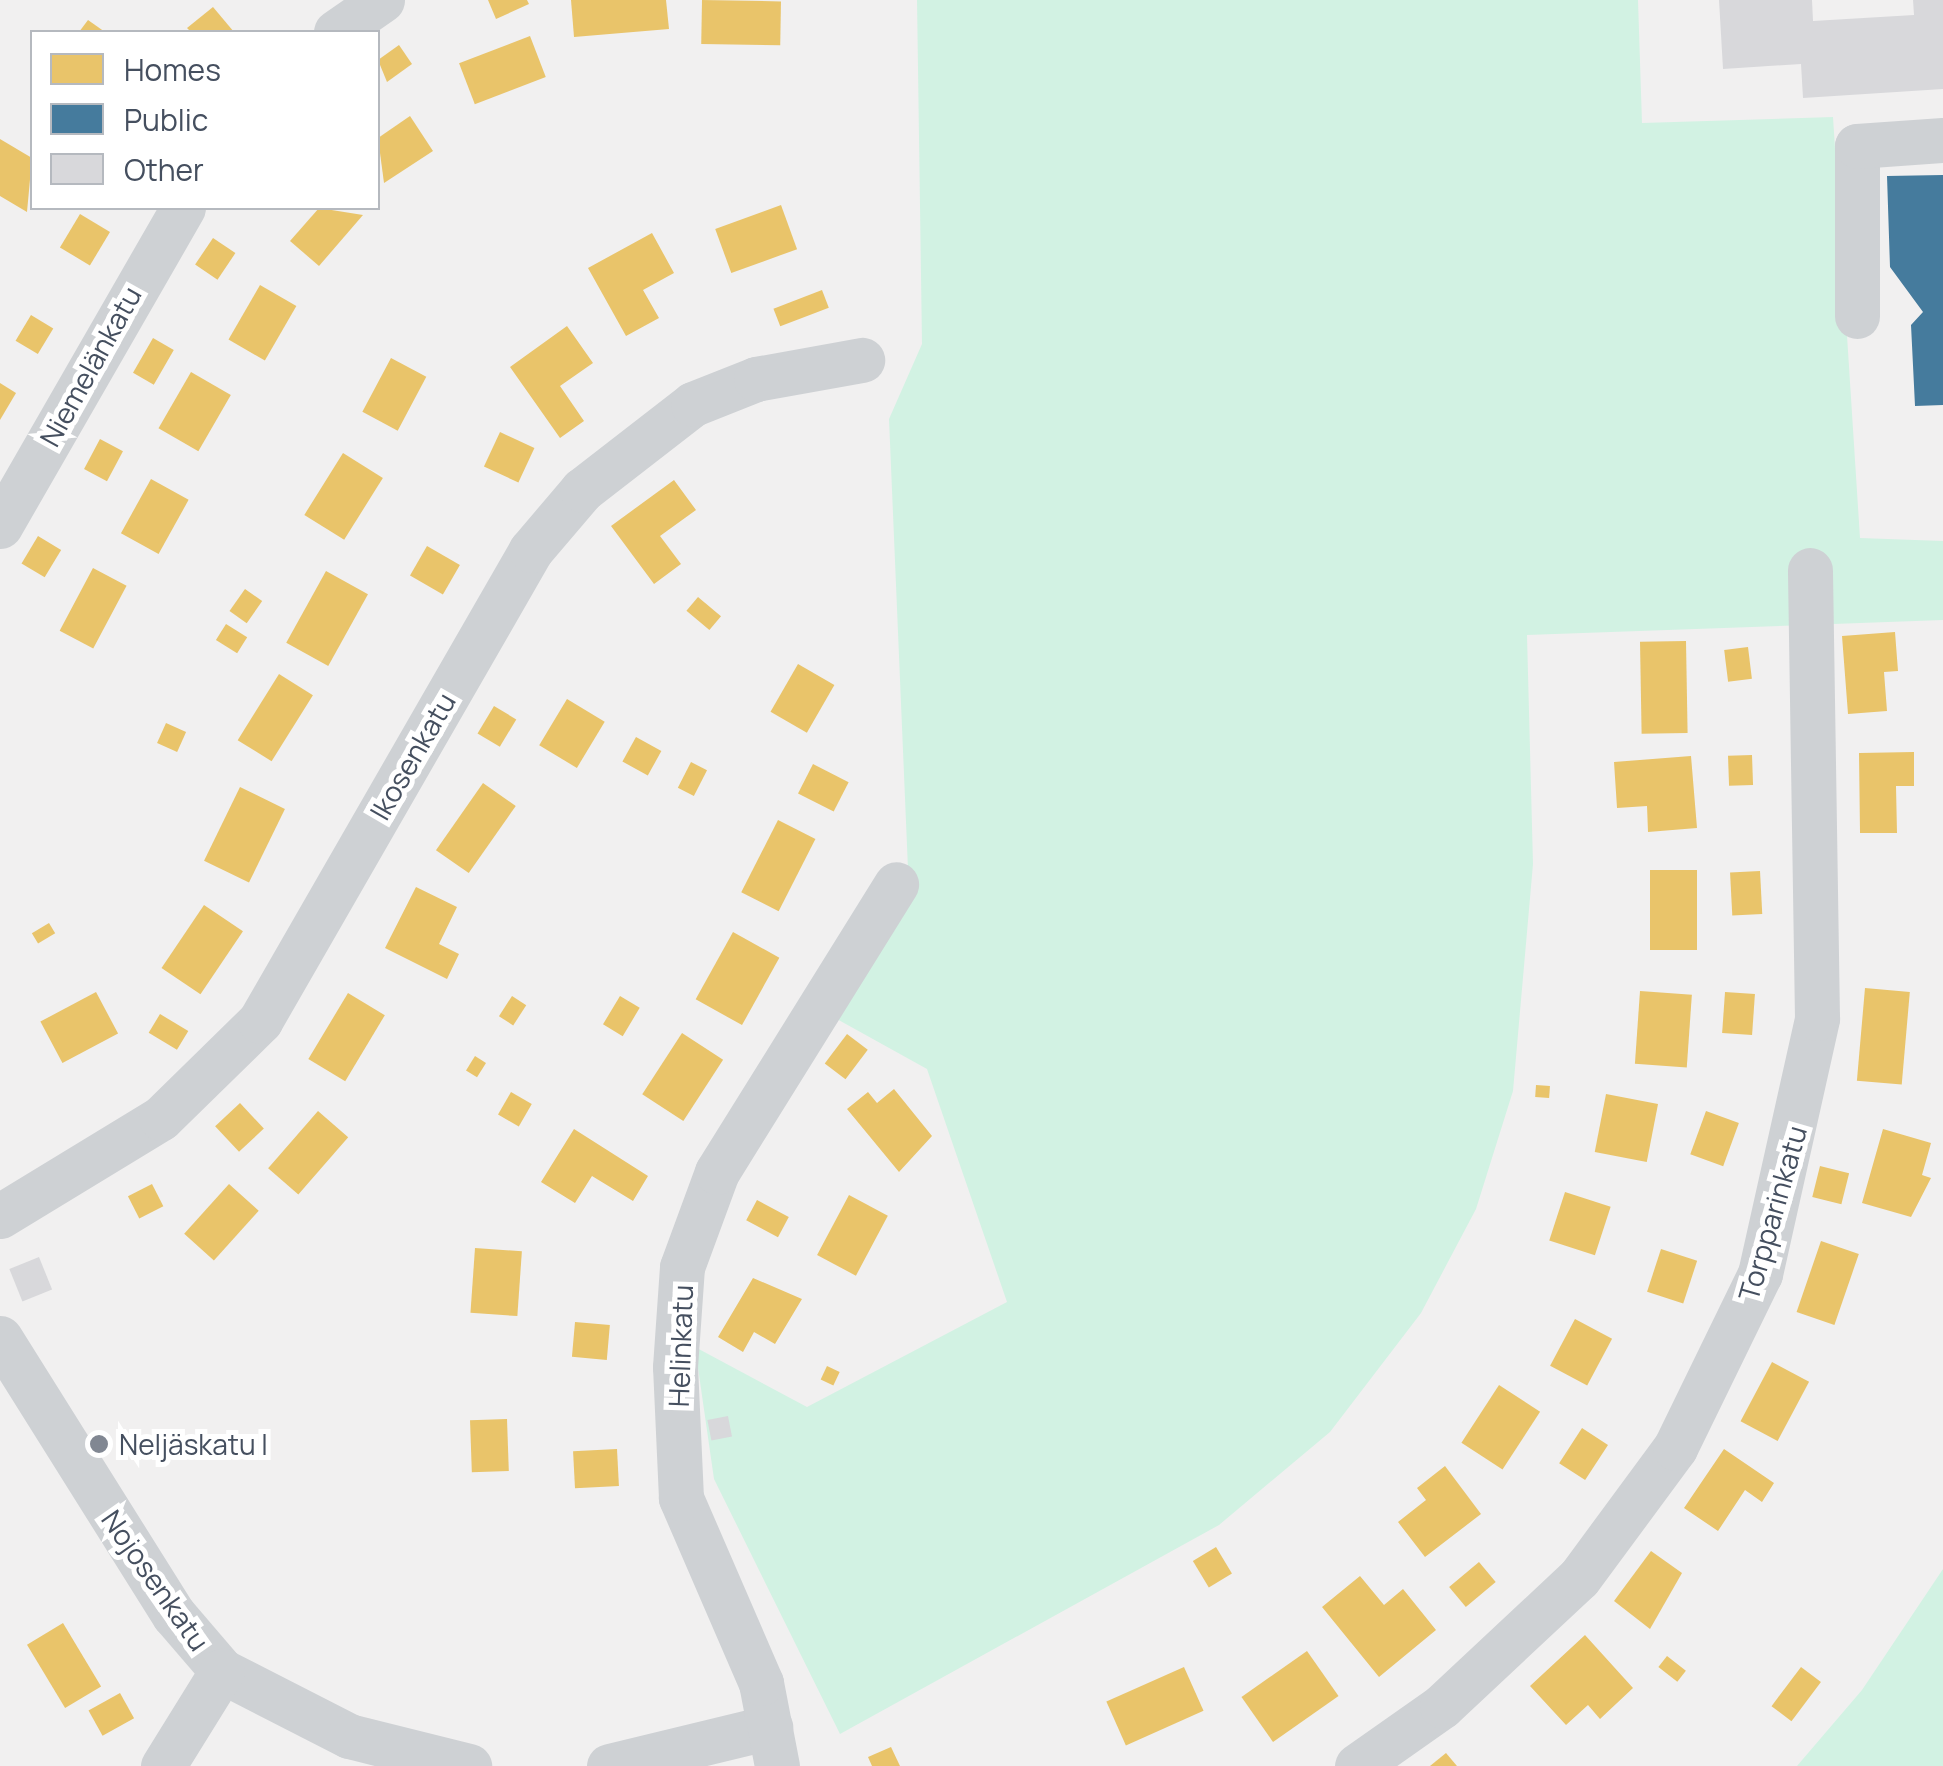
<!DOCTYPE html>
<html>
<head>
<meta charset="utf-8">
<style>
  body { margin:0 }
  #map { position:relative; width:1943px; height:1766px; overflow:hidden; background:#f1f0f0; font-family:Manrope,sans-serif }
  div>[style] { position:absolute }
  .green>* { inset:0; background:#d2f2e3 }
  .homes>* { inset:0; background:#e9c46a; transform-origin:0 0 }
  .public>* { inset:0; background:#457b9d }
  .building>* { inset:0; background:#d8d8db; transform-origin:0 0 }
  .minor>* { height:45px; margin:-22.5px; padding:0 22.5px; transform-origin:22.5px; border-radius:22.5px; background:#ced1d4 }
  .dots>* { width:28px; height:28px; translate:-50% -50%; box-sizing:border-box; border:5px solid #fff; border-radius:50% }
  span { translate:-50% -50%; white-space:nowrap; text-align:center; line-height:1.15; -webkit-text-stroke:10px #fff; paint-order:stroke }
  .street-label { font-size:28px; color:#454f5f }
  .poi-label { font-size:28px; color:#454f5f }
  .left { translate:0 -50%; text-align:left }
  .legend { position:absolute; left:30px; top:30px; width:350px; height:180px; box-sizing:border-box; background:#fff; border:2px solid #b5b9bf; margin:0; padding:12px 18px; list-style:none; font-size:30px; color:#454f5f }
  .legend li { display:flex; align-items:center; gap:20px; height:50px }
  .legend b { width:50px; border:2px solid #b5b9bf }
</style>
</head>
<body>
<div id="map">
  <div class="green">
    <div style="clip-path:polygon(917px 0,1638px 0,1642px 123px,1833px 117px,1860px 538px,1943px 541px,1943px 620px,1527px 635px,1533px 864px,1513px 1091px,1476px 1209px,1421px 1313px,1330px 1432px,1219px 1525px,840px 1734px,714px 1479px,695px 1347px,807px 1407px,1007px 1302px,927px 1069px,835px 1018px,909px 893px,889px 419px,922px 344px)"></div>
    <div style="clip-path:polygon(1943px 1569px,1943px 1766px,1797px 1766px,1862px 1690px)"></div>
  </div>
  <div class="homes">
    <div style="clip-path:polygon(488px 0,527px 0,529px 4px,496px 19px)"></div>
    <div style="clip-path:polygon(571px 0,666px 0,669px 29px,574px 37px)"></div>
    <div style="left:702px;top:0;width:79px;height:44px;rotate:1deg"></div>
    <div style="clip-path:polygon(213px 7px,234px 32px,191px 32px,187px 28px)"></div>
    <div style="clip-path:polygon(88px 20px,105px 32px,79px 32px)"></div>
    <div style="left:530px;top:36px;width:44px;height:76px;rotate:69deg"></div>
    <div style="clip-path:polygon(399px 45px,412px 64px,387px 82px,378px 60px)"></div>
    <div style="clip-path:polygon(410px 116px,433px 151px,384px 183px,378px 138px)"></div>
    <div style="clip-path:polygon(0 139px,32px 158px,27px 212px,0 196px)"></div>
    <div style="left:781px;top:205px;width:47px;height:70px;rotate:70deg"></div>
    <div style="clip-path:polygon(319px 208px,363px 215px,319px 266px,290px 241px)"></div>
    <div style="left:80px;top:214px;width:35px;height:39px;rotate:31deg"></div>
    <div style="clip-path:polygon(652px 233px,674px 273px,643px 290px,659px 318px,626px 336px,588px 268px)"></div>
    <div style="left:213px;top:238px;width:27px;height:32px;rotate:34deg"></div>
    <div style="left:260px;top:285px;width:42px;height:63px;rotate:30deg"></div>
    <div style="left:822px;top:290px;width:19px;height:52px;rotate:69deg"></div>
    <div style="left:31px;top:315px;width:26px;height:30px;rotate:31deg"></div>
    <div style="clip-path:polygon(567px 326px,593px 363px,560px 386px,584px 421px,560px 438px,510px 367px)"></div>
    <div style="left:153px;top:338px;width:24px;height:40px;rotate:30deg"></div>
    <div style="left:391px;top:358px;width:40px;height:61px;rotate:28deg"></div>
    <div style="left:191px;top:372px;width:46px;height:65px;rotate:30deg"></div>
    <div style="clip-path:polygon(0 383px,16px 393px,0 420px)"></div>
    <div style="left:500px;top:432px;width:38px;height:38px;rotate:25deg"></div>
    <div style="left:100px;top:439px;width:26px;height:34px;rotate:28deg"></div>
    <div style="left:343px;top:453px;width:47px;height:73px;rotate:32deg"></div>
    <div style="left:151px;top:479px;width:43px;height:62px;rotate:29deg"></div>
    <div style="clip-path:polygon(674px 480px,696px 510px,660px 536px,681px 564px,654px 584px,611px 526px)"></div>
    <div style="left:38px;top:536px;width:27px;height:32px;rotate:31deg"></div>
    <div style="left:427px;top:546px;width:38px;height:34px;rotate:30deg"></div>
    <div style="left:93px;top:568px;width:38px;height:71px;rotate:28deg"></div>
    <div style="left:326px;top:571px;width:48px;height:82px;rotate:29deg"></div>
    <div style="left:245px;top:589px;width:21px;height:27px;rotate:35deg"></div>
    <div style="left:698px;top:597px;width:30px;height:18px;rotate:40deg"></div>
    <div style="left:226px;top:624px;width:25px;height:19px;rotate:32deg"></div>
    <div style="clip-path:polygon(1895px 632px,1898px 671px,1884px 672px,1887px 711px,1848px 714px,1842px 636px)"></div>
    <div style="left:1686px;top:641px;width:92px;height:46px;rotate:89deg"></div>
    <div style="left:1748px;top:647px;width:32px;height:24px;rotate:83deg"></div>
    <div style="left:798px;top:664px;width:42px;height:55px;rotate:30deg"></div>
    <div style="left:279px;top:674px;width:40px;height:78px;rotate:32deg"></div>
    <div style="left:567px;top:699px;width:44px;height:54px;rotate:31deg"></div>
    <div style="left:494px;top:706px;width:26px;height:32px;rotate:31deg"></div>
    <div style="left:166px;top:723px;width:22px;height:22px;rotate:24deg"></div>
    <div style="left:636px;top:737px;width:29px;height:28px;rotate:29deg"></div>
    <div style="clip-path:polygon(1914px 752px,1914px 786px,1896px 786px,1897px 833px,1860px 833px,1859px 753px)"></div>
    <div style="left:1752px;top:755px;width:30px;height:24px;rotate:88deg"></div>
    <div style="clip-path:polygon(1691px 756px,1697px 828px,1648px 832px,1647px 806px,1617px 808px,1614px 762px)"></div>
    <div style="left:691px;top:762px;width:18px;height:29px;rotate:27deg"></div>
    <div style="left:813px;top:764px;width:40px;height:33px;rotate:27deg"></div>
    <div style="left:483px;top:783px;width:40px;height:82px;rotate:35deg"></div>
    <div style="left:240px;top:787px;width:50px;height:82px;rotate:26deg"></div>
    <div style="left:778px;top:820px;width:42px;height:81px;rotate:27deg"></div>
    <div style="left:1650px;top:870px;width:47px;height:80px"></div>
    <div style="left:1760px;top:871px;width:43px;height:30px;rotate:87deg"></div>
    <div style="clip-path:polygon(416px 887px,457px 907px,439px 944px,459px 954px,447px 979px,385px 948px)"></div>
    <div style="left:204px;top:905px;width:47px;height:76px;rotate:34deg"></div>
    <div style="left:49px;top:923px;width:12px;height:20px;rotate:59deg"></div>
    <div style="left:733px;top:932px;width:53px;height:77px;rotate:29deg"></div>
    <div style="left:1865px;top:988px;width:45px;height:93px;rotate:5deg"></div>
    <div style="left:1640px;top:991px;width:52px;height:73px;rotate:4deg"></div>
    <div style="left:96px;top:992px;width:47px;height:63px;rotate:62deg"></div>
    <div style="left:1725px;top:992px;width:30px;height:41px;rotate:4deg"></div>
    <div style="left:348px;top:993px;width:43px;height:77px;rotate:31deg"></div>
    <div style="left:512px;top:996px;width:17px;height:24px;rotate:33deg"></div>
    <div style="left:620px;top:996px;width:23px;height:33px;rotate:31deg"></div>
    <div style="left:160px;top:1014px;width:33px;height:22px;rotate:31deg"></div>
    <div style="left:682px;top:1033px;width:49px;height:73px;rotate:33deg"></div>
    <div style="left:847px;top:1034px;width:26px;height:37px;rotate:37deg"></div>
    <div style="left:475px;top:1056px;width:13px;height:17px;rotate:32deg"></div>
    <div style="left:1536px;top:1085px;width:14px;height:12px;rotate:4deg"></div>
    <div style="clip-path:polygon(894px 1089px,932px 1136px,899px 1172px,847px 1109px,868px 1092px,877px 1103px)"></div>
    <div style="left:511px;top:1092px;width:24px;height:26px;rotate:30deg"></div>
    <div style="left:1606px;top:1094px;width:53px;height:59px;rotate:11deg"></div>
    <div style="left:240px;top:1103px;width:35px;height:34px;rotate:47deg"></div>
    <div style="left:318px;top:1111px;width:40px;height:76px;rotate:41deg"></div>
    <div style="left:1706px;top:1111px;width:35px;height:46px;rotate:20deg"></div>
    <div style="clip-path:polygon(574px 1129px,648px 1176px,633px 1201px,592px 1176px,575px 1203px,541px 1182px)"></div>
    <div style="clip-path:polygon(1883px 1129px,1931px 1143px,1922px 1175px,1931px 1178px,1911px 1217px,1862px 1203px)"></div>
    <div style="left:1820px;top:1166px;width:30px;height:32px;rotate:14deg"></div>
    <div style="left:152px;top:1184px;width:25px;height:27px;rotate:63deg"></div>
    <div style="left:229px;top:1184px;width:40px;height:67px;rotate:42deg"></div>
    <div style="left:1565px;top:1192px;width:48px;height:51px;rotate:18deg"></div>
    <div style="left:849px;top:1195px;width:44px;height:68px;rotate:28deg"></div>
    <div style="left:757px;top:1200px;width:36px;height:23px;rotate:28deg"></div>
    <div style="left:1821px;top:1241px;width:40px;height:75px;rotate:19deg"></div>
    <div style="left:475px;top:1248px;width:47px;height:65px;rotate:4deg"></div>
    <div style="left:1661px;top:1249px;width:38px;height:45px;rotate:18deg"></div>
    <div style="clip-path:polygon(753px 1278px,802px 1299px,775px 1344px,754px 1332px,743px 1352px,718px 1337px)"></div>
    <div style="left:1575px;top:1319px;width:42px;height:53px;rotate:28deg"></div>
    <div style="left:575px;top:1322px;width:35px;height:35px;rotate:5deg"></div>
    <div style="left:1772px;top:1362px;width:42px;height:67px;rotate:28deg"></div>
    <div style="left:827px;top:1366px;width:14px;height:15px;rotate:25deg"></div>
    <div style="left:1499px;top:1385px;width:49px;height:69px;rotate:33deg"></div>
    <div style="left:507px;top:1419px;width:52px;height:37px;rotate:88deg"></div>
    <div style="left:1582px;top:1428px;width:31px;height:42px;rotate:33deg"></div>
    <div style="left:617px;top:1449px;width:37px;height:44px;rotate:87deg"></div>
    <div style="clip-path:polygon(1724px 1449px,1774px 1483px,1762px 1502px,1745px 1490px,1718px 1531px,1684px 1508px)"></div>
    <div style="clip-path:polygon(1445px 1466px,1481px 1514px,1425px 1557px,1398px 1522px,1426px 1500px,1417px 1488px)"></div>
    <div style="left:1216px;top:1547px;width:31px;height:27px;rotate:59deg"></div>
    <div style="clip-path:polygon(1651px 1551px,1682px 1573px,1650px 1629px,1614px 1601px)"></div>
    <div style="left:1479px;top:1562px;width:26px;height:39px;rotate:50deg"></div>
    <div style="clip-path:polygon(1360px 1576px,1384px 1605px,1403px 1589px,1436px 1630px,1379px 1677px,1322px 1607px)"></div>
    <div style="left:63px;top:1623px;width:74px;height:42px;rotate:59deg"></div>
    <div style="clip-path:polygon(1585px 1635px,1633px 1688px,1600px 1719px,1588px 1705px,1566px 1725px,1530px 1686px)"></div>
    <div style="left:1307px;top:1651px;width:55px;height:80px;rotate:55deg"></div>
    <div style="left:1667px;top:1656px;width:24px;height:14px;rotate:38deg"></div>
    <div style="left:1184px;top:1667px;width:48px;height:85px;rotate:66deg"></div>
    <div style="left:1801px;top:1667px;width:25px;height:49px;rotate:37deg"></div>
    <div style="left:120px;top:1693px;width:29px;height:36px;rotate:61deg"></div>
    <div style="clip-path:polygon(891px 1747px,900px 1766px,872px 1766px,868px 1757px)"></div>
    <div style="clip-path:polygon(1446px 1753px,1457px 1766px,1430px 1766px)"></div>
  </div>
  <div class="public">
    <div style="clip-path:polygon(1943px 175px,1943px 405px,1915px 406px,1911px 325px,1923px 312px,1890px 267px,1887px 176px)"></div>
  </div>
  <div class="building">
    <div style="clip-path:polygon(1719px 0,1812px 0,1813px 21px,1914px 15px,1913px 0,1943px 0,1943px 89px,1803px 98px,1801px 64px,1723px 69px)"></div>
    <div style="left:39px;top:1257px;width:35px;height:32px;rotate:68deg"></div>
    <div style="left:728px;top:1416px;width:21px;height:21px;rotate:79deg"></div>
  </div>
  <div class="minor">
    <div style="left:336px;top:32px;width:56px;rotate:-34.8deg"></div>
    <div style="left:1857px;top:316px;width:170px;rotate:-90deg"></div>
    <div style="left:1857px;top:146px;width:86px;rotate:-4deg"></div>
    <div style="left:0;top:526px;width:367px;rotate:-60.1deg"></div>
    <div style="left:0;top:1216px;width:188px;rotate:-31.3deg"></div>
    <div style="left:161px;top:1118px;width:139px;rotate:-44.4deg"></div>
    <div style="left:260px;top:1021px;width:543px;rotate:-60.09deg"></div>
    <div style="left:531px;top:550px;width:79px;rotate:-49.6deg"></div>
    <div style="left:582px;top:490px;width:140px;rotate:-37.8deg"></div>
    <div style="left:693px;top:404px;width:68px;rotate:-21.6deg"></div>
    <div style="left:756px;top:379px;width:108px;rotate:-10.2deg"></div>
    <div style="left:0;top:1338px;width:327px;rotate:57.9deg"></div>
    <div style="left:174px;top:1615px;width:74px;rotate:49.4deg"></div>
    <div style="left:222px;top:1671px;width:143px;rotate:27.1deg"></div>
    <div style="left:349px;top:1736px;width:124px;rotate:14deg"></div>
    <div style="left:163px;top:1766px;width:112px;rotate:-58.2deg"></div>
    <div style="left:609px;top:1766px;width:166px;rotate:-13.6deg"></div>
    <div style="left:777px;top:1766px;width:85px;rotate:-100.9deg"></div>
    <div style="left:761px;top:1683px;width:202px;rotate:-113.4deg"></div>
    <div style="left:681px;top:1498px;width:131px;rotate:-92.6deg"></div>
    <div style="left:675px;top:1367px;width:100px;rotate:-86deg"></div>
    <div style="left:682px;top:1267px;width:101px;rotate:-69.8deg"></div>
    <div style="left:717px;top:1172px;width:339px;rotate:-58.1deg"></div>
    <div style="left:1357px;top:1766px;width:104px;rotate:-35.2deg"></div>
    <div style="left:1442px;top:1706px;width:187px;rotate:-43.1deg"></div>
    <div style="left:1579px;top:1578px;width:162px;rotate:-53.6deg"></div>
    <div style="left:1675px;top:1448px;width:194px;rotate:-64deg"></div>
    <div style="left:1760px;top:1274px;width:262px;rotate:-77.4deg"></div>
    <div style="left:1817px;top:1018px;width:448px;rotate:-90.9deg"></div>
  </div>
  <div class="dots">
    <div style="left:99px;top:1444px;background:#818792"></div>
  </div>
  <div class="street-label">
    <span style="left:90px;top:366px;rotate:-61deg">Niemelänkatu</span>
    <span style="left:412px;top:756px;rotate:-60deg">Ikosenkatu</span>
    <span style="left:1772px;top:1213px;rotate:-74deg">Torpparinkatu</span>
    <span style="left:680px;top:1346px;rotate:-88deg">Helinkatu</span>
    <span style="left:156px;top:1580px;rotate:55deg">Nojosenkatu</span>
  </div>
  <div class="poi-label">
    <span class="left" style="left:119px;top:1444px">Neljäskatu I</span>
  </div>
  <ul class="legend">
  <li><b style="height:28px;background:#e9c46a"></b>Homes</li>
  <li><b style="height:28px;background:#457b9d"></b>Public</li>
  <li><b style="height:28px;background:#d8d8db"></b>Other</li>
  </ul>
</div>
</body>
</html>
